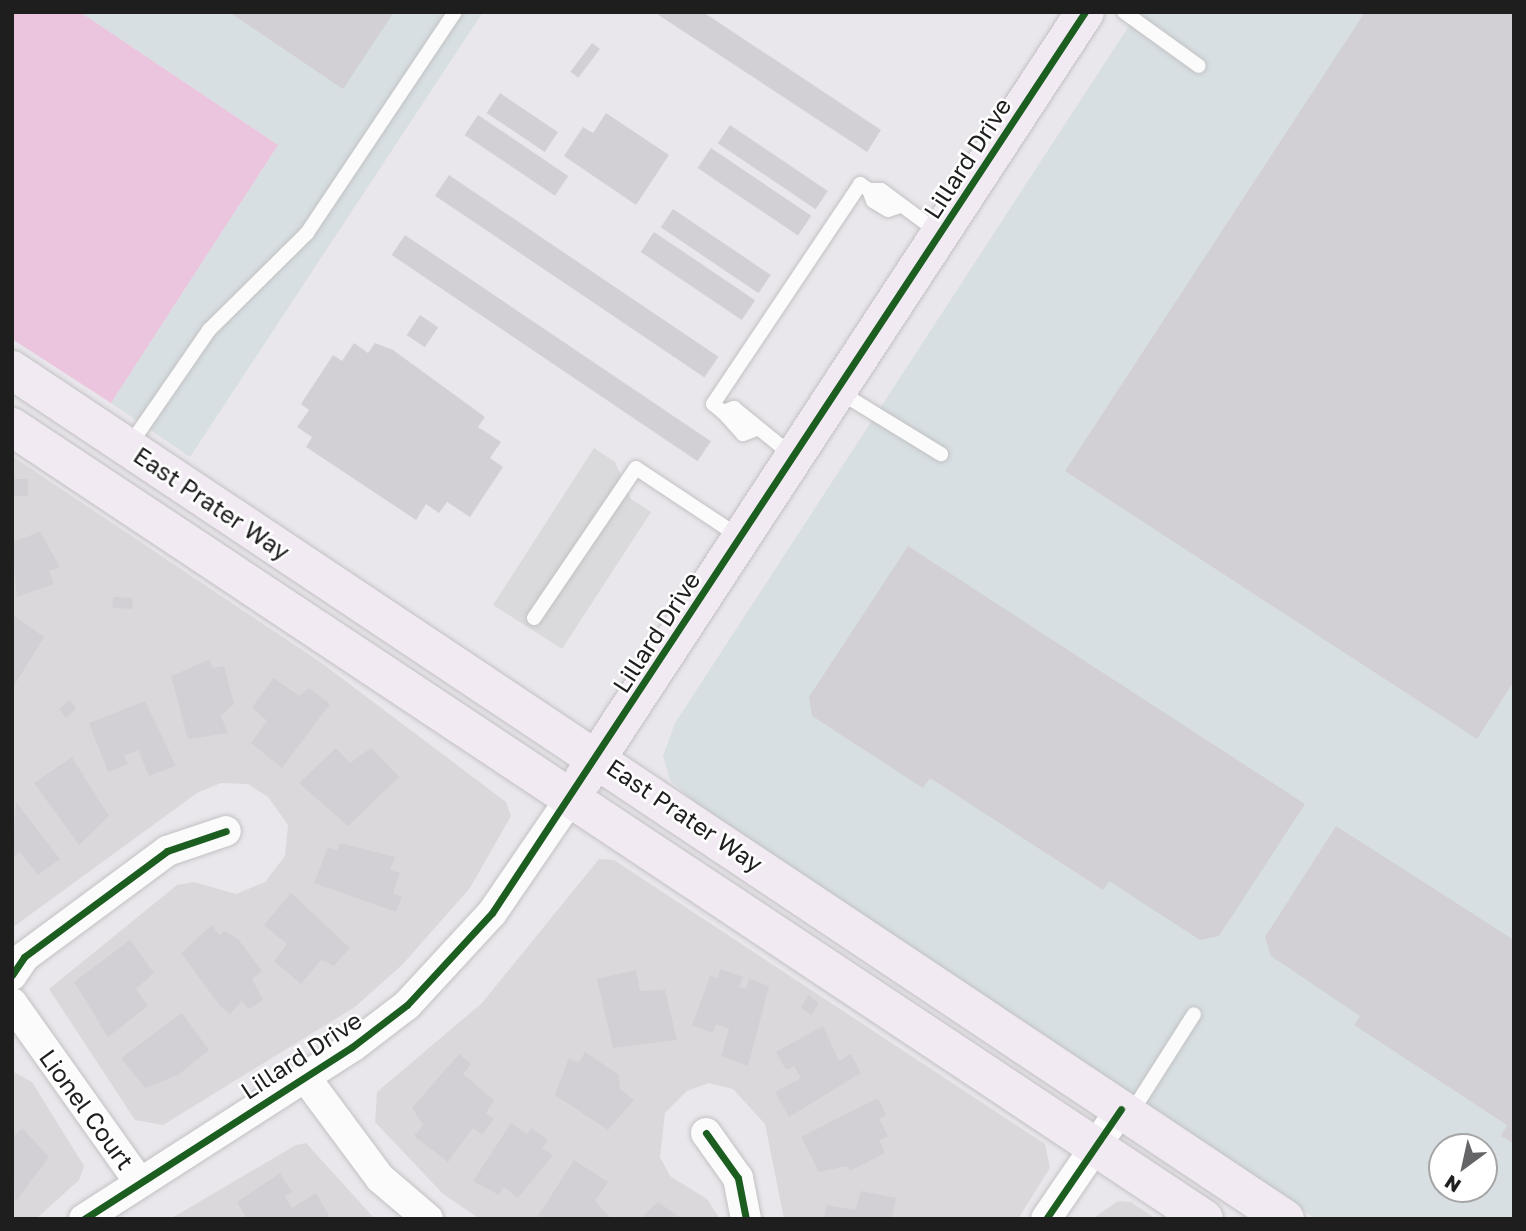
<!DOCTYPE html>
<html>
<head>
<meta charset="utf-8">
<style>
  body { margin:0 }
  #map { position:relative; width:1526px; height:1231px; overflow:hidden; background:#eae7ec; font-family:"Golos Text",sans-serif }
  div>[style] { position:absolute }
  .residential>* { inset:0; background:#dad8db }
  .industrial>* { inset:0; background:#d7dfe2 }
  .grass>* { inset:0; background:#eac5dd }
  .parking>* { inset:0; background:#dad9db }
  .building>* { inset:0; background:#d2d0d5; transform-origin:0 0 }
  .roads { filter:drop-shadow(0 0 2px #c2c1c3) drop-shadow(0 0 2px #c2c1c3) }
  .lane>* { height:14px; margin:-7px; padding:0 7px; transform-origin:7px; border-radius:7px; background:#fcfbfc }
  .street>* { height:30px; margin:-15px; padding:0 15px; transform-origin:15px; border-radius:15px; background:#fcfbfc }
  .secondary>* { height:38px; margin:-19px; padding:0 19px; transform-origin:19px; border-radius:19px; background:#f2eaf3 }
  .cycleway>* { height:7px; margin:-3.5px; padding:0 3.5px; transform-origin:3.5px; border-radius:3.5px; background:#1b5e20 }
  span { translate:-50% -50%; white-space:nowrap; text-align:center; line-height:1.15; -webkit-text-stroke:5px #fff; paint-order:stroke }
  .street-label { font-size:24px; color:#1e1e1e }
  .frame { position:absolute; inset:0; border:14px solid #1e1e1e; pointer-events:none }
  .north { position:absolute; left:1428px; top:1133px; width:70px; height:70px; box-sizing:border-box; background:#fff; border:2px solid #a5a5a5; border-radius:50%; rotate:213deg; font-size:19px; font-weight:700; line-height:28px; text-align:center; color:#1e1e1e }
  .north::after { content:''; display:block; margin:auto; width:24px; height:32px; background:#656466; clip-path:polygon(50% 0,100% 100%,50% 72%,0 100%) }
</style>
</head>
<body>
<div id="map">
  <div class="residential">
    <div style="clip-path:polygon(12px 456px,323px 664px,506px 802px,511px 816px,470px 888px,402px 965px,355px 1007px,163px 1125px,135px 1120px,49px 989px,177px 885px,194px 882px,236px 894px,265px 882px,285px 856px,288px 825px,268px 797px,248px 784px,221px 783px,197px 793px,12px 928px)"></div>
    <div style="clip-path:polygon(599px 859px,614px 860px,1045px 1144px,1050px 1168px,1018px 1219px,784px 1219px,765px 1124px,733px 1089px,709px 1083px,687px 1091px,665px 1113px,660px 1157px,670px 1176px,707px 1199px,720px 1219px,480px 1219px,443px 1194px,375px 1122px,377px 1092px,482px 1003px)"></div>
    <div style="clip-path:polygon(12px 1071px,32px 1082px,84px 1166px,79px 1180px,36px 1219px,12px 1219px)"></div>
    <div style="clip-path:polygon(306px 1143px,375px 1219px,170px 1219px,296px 1145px)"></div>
    <div style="clip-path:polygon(1118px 1201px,1131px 1202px,1156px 1219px,1092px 1219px)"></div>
  </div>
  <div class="industrial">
    <div style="clip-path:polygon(80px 12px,483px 12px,190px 457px,111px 403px,278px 145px)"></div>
    <div style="clip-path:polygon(evenodd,1138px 12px,1514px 12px,1514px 1219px,1316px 1219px,713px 818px,670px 780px,663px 756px,675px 723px,1138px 12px,1442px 1147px,1484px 1147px,1484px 1189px,1442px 1189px,1442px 1147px)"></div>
  </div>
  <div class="grass">
    <div style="clip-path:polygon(12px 12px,80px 12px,278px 145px,111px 403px,12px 339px)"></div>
  </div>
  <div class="parking">
    <div style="clip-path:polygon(594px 448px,615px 462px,631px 499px,651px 512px,562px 649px,493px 605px)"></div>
  </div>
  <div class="building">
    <div style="clip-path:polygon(229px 12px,394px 12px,343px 89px)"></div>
    <div style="clip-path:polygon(654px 12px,703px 12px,881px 130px,867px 152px)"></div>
    <div style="clip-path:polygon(1365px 12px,1514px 12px,1514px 681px,1477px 739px,1065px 471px)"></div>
    <div style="left:592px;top:43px;width:10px;height:36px;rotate:37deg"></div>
    <div style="left:500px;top:93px;width:70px;height:24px;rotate:34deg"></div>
    <div style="clip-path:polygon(606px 113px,669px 155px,636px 205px,564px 156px,583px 127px,593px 133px)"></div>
    <div style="left:478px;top:115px;width:109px;height:24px;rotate:34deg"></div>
    <div style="left:730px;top:125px;width:118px;height:22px;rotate:34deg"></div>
    <div style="left:711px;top:148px;width:121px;height:24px;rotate:34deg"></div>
    <div style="left:449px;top:175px;width:325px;height:25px;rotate:34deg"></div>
    <div style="left:673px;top:209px;width:118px;height:22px;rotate:34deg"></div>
    <div style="left:654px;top:232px;width:122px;height:24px;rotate:34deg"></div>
    <div style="left:405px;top:235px;width:369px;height:24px;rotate:34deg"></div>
    <div style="left:420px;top:315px;width:22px;height:24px;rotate:34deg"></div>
    <div style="clip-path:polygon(354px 343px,368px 353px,375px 343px,393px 350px,485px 417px,478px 427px,501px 442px,490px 458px,503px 467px,470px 517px,447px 502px,439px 513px,426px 504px,416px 520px,306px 447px,312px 437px,297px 427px,309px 410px,301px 404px,333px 355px,342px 361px)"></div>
    <div style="left:12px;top:479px;width:16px;height:17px"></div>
    <div style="clip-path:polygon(40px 532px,60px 567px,49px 571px,54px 584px,17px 597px,12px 542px)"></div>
    <div style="clip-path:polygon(908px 546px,1305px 804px,1219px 936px,1200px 940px,1109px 881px,1103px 890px,930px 778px,923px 788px,812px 716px,809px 697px)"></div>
    <div style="left:113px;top:597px;width:20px;height:11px;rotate:3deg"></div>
    <div style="clip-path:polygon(15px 616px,44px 637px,12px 689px,12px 620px)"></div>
    <div style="clip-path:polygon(209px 660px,213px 668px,224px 666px,234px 704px,221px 716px,228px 733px,188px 739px,171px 676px)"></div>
    <div style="clip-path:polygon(274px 678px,299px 696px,309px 688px,330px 704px,282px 768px,251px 743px,267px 721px,252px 707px)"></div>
    <div style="clip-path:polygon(70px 700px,76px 709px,66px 718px,59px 709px)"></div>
    <div style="clip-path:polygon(145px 701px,176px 766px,149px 776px,138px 750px,124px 756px,128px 764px,108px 772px,89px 723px)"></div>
    <div style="clip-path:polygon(336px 748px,350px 763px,371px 748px,399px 777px,348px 826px,299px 783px)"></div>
    <div style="clip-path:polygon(72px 757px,109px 816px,79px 845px,34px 783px)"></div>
    <div style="clip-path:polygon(16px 802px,60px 859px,38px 875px,20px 852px,12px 858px)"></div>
    <div style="clip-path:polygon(1336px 826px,1514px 940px,1514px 1144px,1501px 1136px,1507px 1125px,1354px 1025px,1360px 1016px,1271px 956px,1265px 937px)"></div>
    <div style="clip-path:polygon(340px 843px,395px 857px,390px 870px,400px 873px,393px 893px,402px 897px,396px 912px,314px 883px,328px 847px,337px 850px)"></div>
    <div style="clip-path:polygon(291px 893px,350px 948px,334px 966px,321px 960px,301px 984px,274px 961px,287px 944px,264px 925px)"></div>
    <div style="clip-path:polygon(212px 925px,219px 935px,225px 931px,238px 939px,262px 971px,252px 979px,263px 1000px,249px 1009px,242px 1001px,230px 1014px,220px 1006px,181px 953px)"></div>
    <div style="clip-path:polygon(130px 940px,154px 973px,136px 989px,148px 1006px,108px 1037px,74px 982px)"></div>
    <div style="clip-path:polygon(720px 969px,743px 977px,739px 987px,746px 989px,749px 979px,769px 986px,748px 1066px,721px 1056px,729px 1029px,716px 1024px,712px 1033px,692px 1025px,710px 976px,718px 978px)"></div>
    <div style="clip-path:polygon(636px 970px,640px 991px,665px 990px,677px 1040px,613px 1048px,597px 979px)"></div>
    <div style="clip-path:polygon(808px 995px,819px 1003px,811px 1015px,801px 1008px)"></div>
    <div style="clip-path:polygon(182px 1013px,209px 1050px,178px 1075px,145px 1088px,121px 1058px)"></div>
    <div style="clip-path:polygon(823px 1026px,839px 1061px,851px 1054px,861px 1073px,789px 1117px,775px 1092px,801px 1078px,794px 1066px,786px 1070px,776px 1052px)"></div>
    <div style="clip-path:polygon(585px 1052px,619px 1075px,620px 1089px,634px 1100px,608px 1130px,555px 1095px,569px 1058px,578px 1063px)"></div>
    <div style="clip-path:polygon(459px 1054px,471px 1064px,463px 1074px,494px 1100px,486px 1113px,494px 1119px,482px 1135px,473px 1128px,448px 1162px,414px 1136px,423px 1125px,412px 1108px)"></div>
    <div style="clip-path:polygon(878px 1098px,886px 1115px,879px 1119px,888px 1136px,879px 1140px,885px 1153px,850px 1171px,847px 1166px,819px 1172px,801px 1137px)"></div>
    <div style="clip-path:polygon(511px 1123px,527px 1134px,531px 1128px,548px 1140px,542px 1148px,553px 1155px,518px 1198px,504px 1187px,499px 1195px,473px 1181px)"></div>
    <div style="clip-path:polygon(22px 1128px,49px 1157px,15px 1202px,12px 1138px)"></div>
    <div style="clip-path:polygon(574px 1160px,608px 1182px,595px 1201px,612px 1219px,536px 1219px)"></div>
    <div style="clip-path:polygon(280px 1173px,292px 1192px,285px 1196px,292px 1208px,316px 1193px,331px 1219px,247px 1219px,237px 1202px)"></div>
    <div style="clip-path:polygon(861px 1191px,896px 1198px,892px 1219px,824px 1219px,826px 1205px,855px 1210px)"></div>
    <div style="clip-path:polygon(658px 1202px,682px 1219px,640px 1219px)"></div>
  </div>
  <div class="roads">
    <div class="lane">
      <div style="left:1124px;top:12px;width:92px;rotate:35.8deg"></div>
      <div style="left:897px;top:207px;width:9px;rotate:162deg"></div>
      <div style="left:888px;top:210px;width:17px;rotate:-149deg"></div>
      <div style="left:873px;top:201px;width:12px;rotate:-110deg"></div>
      <div style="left:869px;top:190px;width:12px"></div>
      <div style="left:881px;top:190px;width:71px;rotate:36.4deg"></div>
      <div style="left:838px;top:391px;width:121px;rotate:31.5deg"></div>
      <div style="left:723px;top:412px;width:13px;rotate:-141deg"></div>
      <div style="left:713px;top:404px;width:265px;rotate:-56.2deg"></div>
      <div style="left:860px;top:184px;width:11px;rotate:34deg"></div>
      <div style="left:754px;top:430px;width:12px;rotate:160deg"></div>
      <div style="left:743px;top:434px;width:30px;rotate:-132deg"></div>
      <div style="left:723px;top:412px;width:12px;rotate:-20deg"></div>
      <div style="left:734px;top:408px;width:77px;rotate:39.2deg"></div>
      <div style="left:129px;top:446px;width:141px;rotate:-55.4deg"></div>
      <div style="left:209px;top:330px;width:138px;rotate:-44.7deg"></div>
      <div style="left:307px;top:233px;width:266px;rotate:-56.2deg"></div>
      <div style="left:534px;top:618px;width:181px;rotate:-55.8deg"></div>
      <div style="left:636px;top:468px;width:125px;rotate:33.6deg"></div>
      <div style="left:1131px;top:1113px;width:117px;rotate:-57.5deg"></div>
    </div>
    <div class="street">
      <div style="left:12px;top:975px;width:22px;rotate:-56deg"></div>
      <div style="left:24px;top:957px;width:178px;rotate:-36.5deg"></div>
      <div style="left:167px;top:851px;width:62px;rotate:-18.7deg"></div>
      <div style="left:12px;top:1003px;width:217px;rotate:54.6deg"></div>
      <div style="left:305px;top:1077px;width:126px;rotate:53.4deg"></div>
      <div style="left:380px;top:1178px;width:63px;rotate:40.5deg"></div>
      <div style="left:706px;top:1133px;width:55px;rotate:54.6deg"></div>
      <div style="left:738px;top:1178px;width:42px;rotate:79deg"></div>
      <div style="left:84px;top:1219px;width:318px;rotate:-32.7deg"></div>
      <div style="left:352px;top:1047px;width:69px;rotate:-37.4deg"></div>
      <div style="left:407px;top:1005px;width:125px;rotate:-47.3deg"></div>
      <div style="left:492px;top:913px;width:138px;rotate:-55.6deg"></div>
      <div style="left:1046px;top:1219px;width:133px;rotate:-55.7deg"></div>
    </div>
    <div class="secondary">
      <div style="left:12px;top:370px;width:1530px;rotate:33.7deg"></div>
      <div style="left:12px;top:427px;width:1431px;rotate:33.6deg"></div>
      <div style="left:584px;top:778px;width:915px;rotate:-56.81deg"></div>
    </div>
  </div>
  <div class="cycleway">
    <div style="left:12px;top:975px;width:22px;rotate:-56deg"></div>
    <div style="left:24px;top:957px;width:178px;rotate:-36.5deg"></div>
    <div style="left:167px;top:851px;width:62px;rotate:-18.7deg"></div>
    <div style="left:706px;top:1133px;width:55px;rotate:54.6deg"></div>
    <div style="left:738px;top:1178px;width:42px;rotate:79deg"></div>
    <div style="left:84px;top:1219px;width:318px;rotate:-32.7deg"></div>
    <div style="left:352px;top:1047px;width:69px;rotate:-37.4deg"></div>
    <div style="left:407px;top:1005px;width:125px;rotate:-47.3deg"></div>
    <div style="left:492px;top:913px;width:1079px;rotate:-56.65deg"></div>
    <div style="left:1046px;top:1219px;width:133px;rotate:-55.7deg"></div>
  </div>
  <div class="street-label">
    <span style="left:967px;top:158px;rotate:-57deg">Lillard Drive</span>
    <span style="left:212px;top:503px;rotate:34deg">East Prater Way</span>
    <span style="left:656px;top:632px;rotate:-57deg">Lillard Drive</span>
    <span style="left:685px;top:815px;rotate:34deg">East Prater Way</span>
    <span style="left:301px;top:1055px;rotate:-33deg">Lillard Drive</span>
    <span style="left:87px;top:1109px;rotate:54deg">Lionel Court</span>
  </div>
  <div class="frame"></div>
  <div class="north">N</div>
</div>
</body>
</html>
